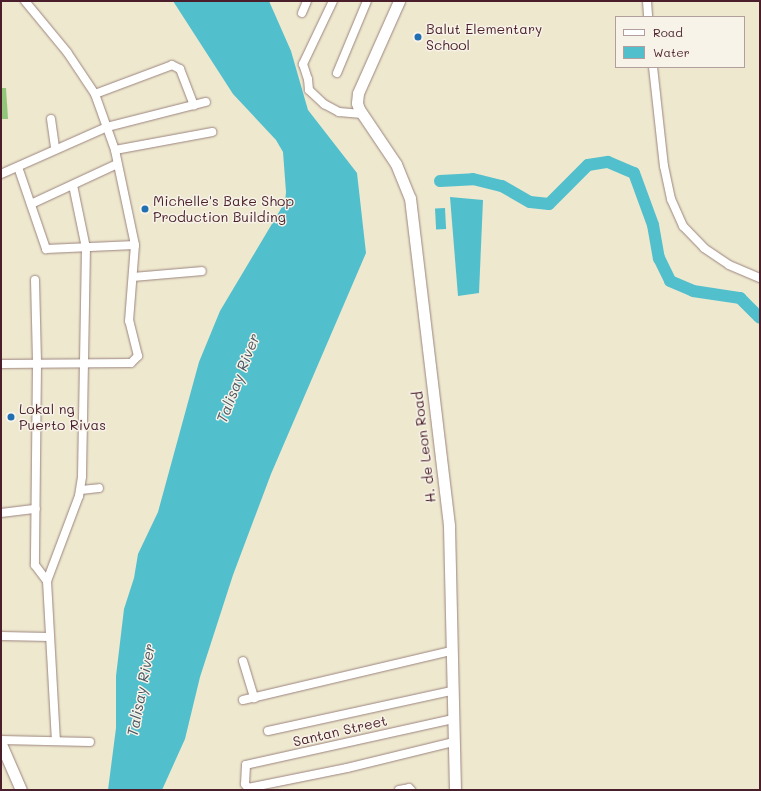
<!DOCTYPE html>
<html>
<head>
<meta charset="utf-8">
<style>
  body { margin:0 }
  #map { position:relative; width:761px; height:791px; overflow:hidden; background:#eee8cf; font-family:Mali,sans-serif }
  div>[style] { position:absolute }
  .green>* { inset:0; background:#92c779 }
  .water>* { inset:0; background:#52bfcd; transform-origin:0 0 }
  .river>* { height:12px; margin:-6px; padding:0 6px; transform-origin:6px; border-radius:6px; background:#52bfcd }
  .roads { filter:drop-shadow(0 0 1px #9c847d) drop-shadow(0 0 1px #9c847d) }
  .street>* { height:8px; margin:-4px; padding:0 4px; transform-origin:4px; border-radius:4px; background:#fff }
  .secondary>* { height:11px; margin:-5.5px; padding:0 5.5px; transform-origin:5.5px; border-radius:5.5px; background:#fff }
  .dots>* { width:11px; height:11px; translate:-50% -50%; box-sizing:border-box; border:2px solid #f7f3e8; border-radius:50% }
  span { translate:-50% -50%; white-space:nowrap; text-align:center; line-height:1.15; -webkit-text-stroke:3px #f7f3e8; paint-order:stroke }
  .poi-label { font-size:14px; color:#4a1f2b }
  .left { translate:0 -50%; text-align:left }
  .street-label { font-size:14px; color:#4a1f2b }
  .water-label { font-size:15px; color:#4d5764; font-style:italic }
  .frame { position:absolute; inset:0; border:2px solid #4a1f2b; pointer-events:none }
  .legend { position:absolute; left:615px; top:16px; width:130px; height:52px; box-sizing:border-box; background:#f7f3e8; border:1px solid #b29e9c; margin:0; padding:5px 7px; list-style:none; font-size:12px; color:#4a1f2b }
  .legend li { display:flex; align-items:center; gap:8px; height:20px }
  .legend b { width:20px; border:1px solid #b29e9c }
</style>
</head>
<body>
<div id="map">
  <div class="green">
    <div style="clip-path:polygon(1px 88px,6px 88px,8px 119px,1px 119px)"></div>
  </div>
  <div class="water">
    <div style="clip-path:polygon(173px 1px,269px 1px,291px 51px,308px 110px,357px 173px,366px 253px,271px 474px,233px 575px,200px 677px,185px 739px,162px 790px,108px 790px,116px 728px,116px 676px,124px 609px,134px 578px,138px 554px,158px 512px,199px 362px,220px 311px,285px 202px,286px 192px,283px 152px,276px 140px,233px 94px)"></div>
    <div style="clip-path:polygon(450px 197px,483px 200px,479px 293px,458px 296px)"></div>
    <div style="left:445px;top:208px;width:21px;height:10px;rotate:87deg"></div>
  </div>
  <div class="river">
    <div style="left:440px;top:181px;width:33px;rotate:-3deg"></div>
    <div style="left:473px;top:179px;width:30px;rotate:14deg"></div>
    <div style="left:502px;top:186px;width:32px;rotate:30deg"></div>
    <div style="left:530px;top:202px;width:19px;rotate:6deg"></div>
    <div style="left:549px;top:204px;width:55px;rotate:-45deg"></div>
    <div style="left:588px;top:165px;width:20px;rotate:-9deg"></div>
    <div style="left:608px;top:162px;width:28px;rotate:23deg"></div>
    <div style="left:634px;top:173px;width:55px;rotate:69.9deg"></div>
    <div style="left:653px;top:225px;width:34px;rotate:80deg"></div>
    <div style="left:659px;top:258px;width:25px;rotate:64deg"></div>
    <div style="left:670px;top:281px;width:25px;rotate:23deg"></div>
    <div style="left:693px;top:291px;width:48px;rotate:8.5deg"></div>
    <div style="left:740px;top:298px;width:28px;rotate:45deg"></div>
  </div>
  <div class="roads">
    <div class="street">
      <div style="left:333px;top:1px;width:70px;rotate:115.5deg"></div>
      <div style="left:303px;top:64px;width:16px;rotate:72deg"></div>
      <div style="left:308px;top:79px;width:11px;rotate:85deg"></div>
      <div style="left:309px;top:90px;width:21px;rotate:43deg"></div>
      <div style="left:324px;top:104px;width:17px;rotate:28deg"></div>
      <div style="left:339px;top:112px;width:23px;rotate:5deg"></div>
      <div style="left:647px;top:1px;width:16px;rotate:86deg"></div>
      <div style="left:302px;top:13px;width:13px;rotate:-67deg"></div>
      <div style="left:653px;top:67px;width:100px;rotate:83.7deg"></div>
      <div style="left:664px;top:166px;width:34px;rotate:78deg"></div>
      <div style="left:671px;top:199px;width:30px;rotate:66deg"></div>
      <div style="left:683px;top:226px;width:30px;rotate:46deg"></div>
      <div style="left:704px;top:248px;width:30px;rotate:34deg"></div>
      <div style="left:729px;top:265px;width:34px;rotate:23deg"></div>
      <div style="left:337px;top:73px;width:78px;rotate:-67.4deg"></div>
      <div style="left:95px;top:94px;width:82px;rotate:-20.6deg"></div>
      <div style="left:172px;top:65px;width:9px;rotate:27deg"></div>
      <div style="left:180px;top:69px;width:39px;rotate:69deg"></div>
      <div style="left:51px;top:119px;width:30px;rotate:82deg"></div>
      <div style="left:115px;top:150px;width:99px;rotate:-10.5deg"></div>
      <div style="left:18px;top:167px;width:87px;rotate:71.1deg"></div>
      <div style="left:46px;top:249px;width:89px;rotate:-2.6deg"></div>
      <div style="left:1px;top:174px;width:116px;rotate:-23.9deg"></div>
      <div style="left:107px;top:127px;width:102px;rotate:-14.2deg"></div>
      <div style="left:31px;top:204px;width:95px;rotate:-24.9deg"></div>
      <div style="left:134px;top:277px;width:68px;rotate:-5deg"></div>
      <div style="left:35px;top:280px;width:84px;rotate:88.6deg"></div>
      <div style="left:37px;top:364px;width:201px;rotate:90.6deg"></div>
      <div style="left:35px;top:565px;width:20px;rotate:53deg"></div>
      <div style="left:47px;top:581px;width:160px;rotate:86.8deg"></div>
      <div style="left:1px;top:364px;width:130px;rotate:-0.4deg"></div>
      <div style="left:131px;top:363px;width:10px;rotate:-45deg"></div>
      <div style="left:138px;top:356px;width:36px;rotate:-104deg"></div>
      <div style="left:129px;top:321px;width:76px;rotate:-85.5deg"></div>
      <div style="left:135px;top:245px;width:97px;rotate:-101.9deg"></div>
      <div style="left:115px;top:150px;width:59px;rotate:-109.7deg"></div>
      <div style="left:95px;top:94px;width:50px;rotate:-123.7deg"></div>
      <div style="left:67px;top:52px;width:66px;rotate:-129.5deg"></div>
      <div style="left:81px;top:490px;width:18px;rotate:-6deg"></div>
      <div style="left:1px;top:513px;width:35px;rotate:-7deg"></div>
      <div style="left:47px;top:581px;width:91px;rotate:-69.4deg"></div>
      <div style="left:79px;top:496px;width:20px;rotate:-81deg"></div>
      <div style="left:82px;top:476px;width:228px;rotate:-89deg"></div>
      <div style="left:86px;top:248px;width:64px;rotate:-101.7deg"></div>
      <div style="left:1px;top:636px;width:48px;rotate:1.2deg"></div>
      <div style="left:243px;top:661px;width:39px;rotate:73deg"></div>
      <div style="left:243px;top:700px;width:214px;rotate:-13.3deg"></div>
      <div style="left:453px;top:719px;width:212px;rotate:167.5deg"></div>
      <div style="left:246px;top:765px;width:19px;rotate:93deg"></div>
      <div style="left:245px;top:784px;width:5px;rotate:53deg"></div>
      <div style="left:248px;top:788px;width:101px;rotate:-11.4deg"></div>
      <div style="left:347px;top:768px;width:110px;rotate:-13.7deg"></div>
      <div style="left:268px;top:731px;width:188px;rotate:-12.3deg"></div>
      <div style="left:1px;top:740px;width:89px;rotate:1.3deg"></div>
      <div style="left:399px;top:790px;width:10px;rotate:-11deg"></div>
      <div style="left:409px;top:788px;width:3px;rotate:45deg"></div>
    </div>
    <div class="secondary">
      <div style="left:399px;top:1px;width:101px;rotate:114deg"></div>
      <div style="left:358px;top:93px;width:10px;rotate:96deg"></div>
      <div style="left:357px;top:103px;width:6px;rotate:72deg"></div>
      <div style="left:359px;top:109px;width:66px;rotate:56.1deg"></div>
      <div style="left:396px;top:164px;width:37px;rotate:68deg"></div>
      <div style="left:410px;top:198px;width:330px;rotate:83.2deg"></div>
      <div style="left:449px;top:526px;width:264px;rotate:88.7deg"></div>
      <div style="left:1px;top:744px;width:50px;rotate:66.5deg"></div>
    </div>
  </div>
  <div class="dots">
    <div style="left:418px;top:37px;background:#1f6fb2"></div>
    <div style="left:145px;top:209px;background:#1f6fb2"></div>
    <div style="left:11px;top:417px;background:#1f6fb2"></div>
  </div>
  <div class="poi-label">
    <span class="left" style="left:426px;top:37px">Balut Elementary<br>School</span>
    <span class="left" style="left:153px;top:209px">Michelle's Bake Shop<br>Production Building</span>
    <span class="left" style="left:19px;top:417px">Lokal ng<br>Puerto Rivas</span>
  </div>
  <div class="street-label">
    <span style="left:424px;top:447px;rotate:-97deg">H. de Leon Road</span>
    <span style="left:340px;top:731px;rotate:-13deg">Santan Street</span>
  </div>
  <div class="water-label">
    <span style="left:238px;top:378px;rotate:-69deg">Talisay River</span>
    <span style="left:141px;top:690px;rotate:-79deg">Talisay River</span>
  </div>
  <div class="frame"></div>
  <ul class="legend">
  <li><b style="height:5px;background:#fff"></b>Road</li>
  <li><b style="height:11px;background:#52bfcd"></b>Water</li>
  </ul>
</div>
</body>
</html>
